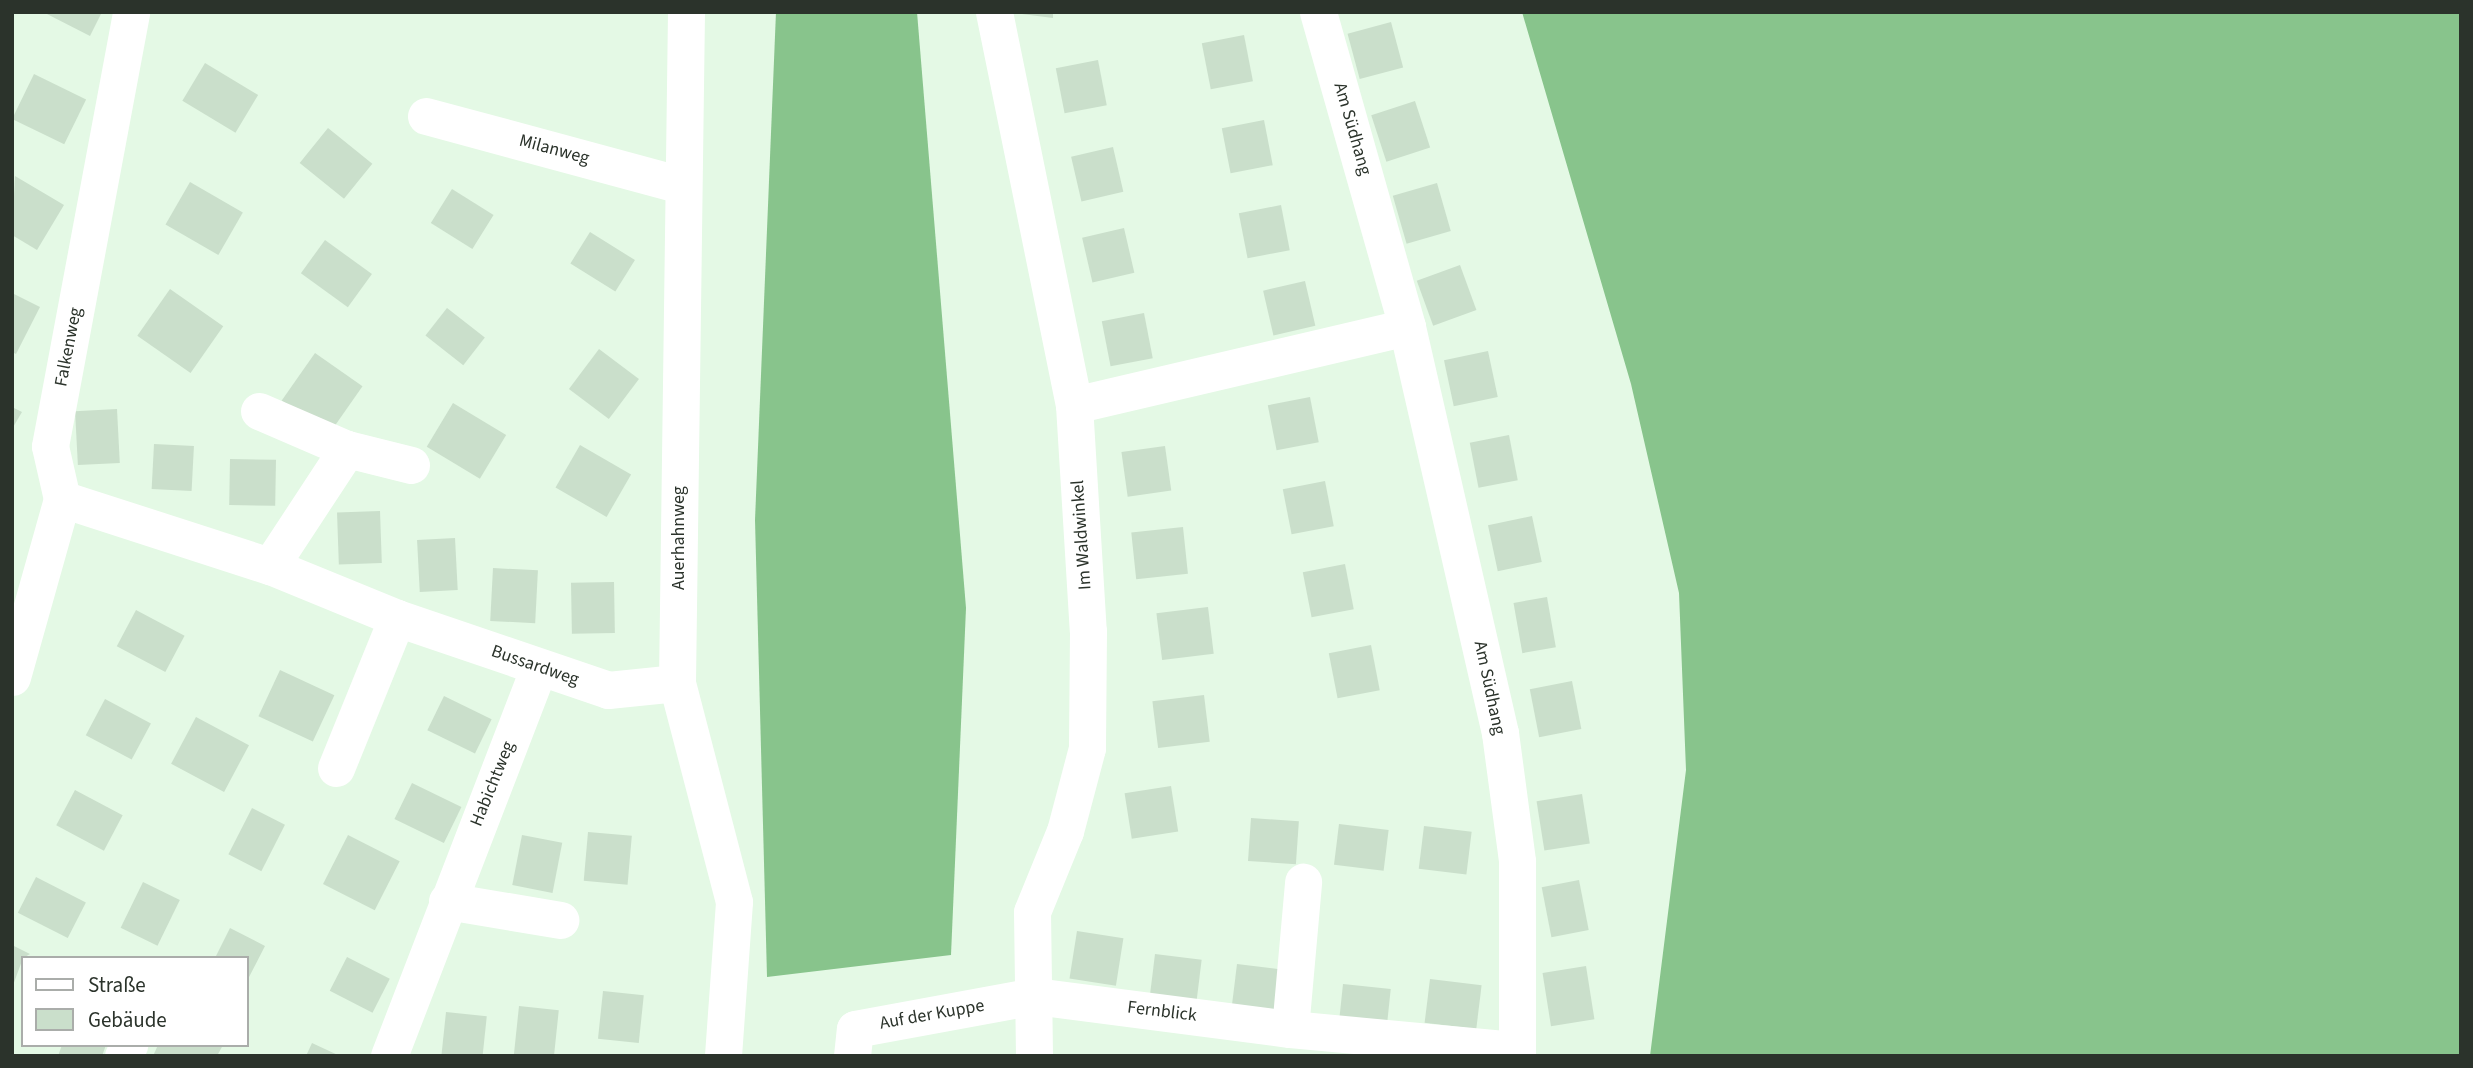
<!DOCTYPE html>
<html>
<head>
<meta charset="utf-8">
<style>
  body { margin:0 }
  #map { position:relative; width:2473px; height:1068px; overflow:hidden; background:#e4f9e5; font-family:"Source Sans 3",sans-serif }
  div>[style] { position:absolute }
  .forest>* { inset:0; background:#88c48c }
  .building>* { inset:0; background:#cadfcb; transform-origin:0 0 }
  .minor>* { height:37px; margin:-18.5px; padding:0 18.5px; transform-origin:18.5px; border-radius:18.5px; background:#fff }
  span { translate:-50% -50%; white-space:nowrap; text-align:center; line-height:1.15; -webkit-text-stroke:6px #fff; paint-order:stroke }
  .street-label { font-size:18px; color:#2b332b }
  .frame { position:absolute; inset:0; border:14px solid #2b332b; pointer-events:none }
  .legend { position:absolute; left:21px; top:956px; width:228px; height:91px; box-sizing:border-box; background:#fff; border:2px solid #aaadaa; margin:0; padding:9px 12px; list-style:none; font-size:21px; color:#2b332b }
  .legend li { display:flex; align-items:center; gap:14px; height:35px }
  .legend b { width:35px; border:2px solid #aaadaa }
</style>
</head>
<body>
<div id="map">
  <div class="forest">
    <div style="clip-path:polygon(776px 12px,917px 12px,966px 608px,951px 955px,767px 977px,755px 520px)"></div>
    <div style="clip-path:polygon(1522px 12px,2461px 12px,2461px 1056px,1650px 1056px,1686px 770px,1679px 593px,1631px 384px)"></div>
  </div>
  <div class="building">
    <div style="clip-path:polygon(43px 12px,102px 12px,90px 36px)"></div>
    <div style="clip-path:polygon(1007px 12px,1053px 12px,1053px 18px)"></div>
    <div style="left:1391px;top:22px;width:47px;height:45px;rotate:75deg"></div>
    <div style="left:1244px;top:35px;width:47px;height:43px;rotate:79deg"></div>
    <div style="left:1098px;top:60px;width:46px;height:43px;rotate:79deg"></div>
    <div style="left:205px;top:63px;width:62px;height:44px;rotate:31deg"></div>
    <div style="left:34px;top:74px;width:58px;height:50px;rotate:26deg"></div>
    <div style="left:1415px;top:101px;width:49px;height:46px;rotate:72deg"></div>
    <div style="left:1264px;top:120px;width:46px;height:43px;rotate:79deg"></div>
    <div style="left:328px;top:128px;width:57px;height:45px;rotate:39deg"></div>
    <div style="left:1113px;top:147px;width:46px;height:43px;rotate:77deg"></div>
    <div style="clip-path:polygon(15px 176px,64px 205px,37px 250px,12px 235px)"></div>
    <div style="left:190px;top:182px;width:61px;height:49px;rotate:30deg"></div>
    <div style="left:1437px;top:183px;width:50px;height:46px;rotate:74deg"></div>
    <div style="left:452px;top:189px;width:49px;height:40px;rotate:32deg"></div>
    <div style="left:1281px;top:205px;width:46px;height:43px;rotate:79deg"></div>
    <div style="left:1124px;top:228px;width:46px;height:43px;rotate:77deg"></div>
    <div style="left:590px;top:232px;width:53px;height:37px;rotate:32deg"></div>
    <div style="left:325px;top:240px;width:58px;height:41px;rotate:36deg"></div>
    <div style="left:1460px;top:265px;width:48px;height:46px;rotate:70deg"></div>
    <div style="left:1305px;top:281px;width:46px;height:43px;rotate:77deg"></div>
    <div style="left:170px;top:289px;width:65px;height:57px;rotate:35deg"></div>
    <div style="clip-path:polygon(12px 293px,40px 307px,16px 354px,12px 352px)"></div>
    <div style="left:447px;top:308px;width:48px;height:35px;rotate:38deg"></div>
    <div style="left:1144px;top:313px;width:46px;height:43px;rotate:79deg"></div>
    <div style="left:599px;top:349px;width:50px;height:50px;rotate:37deg"></div>
    <div style="left:1488px;top:351px;width:47px;height:45px;rotate:78deg"></div>
    <div style="left:315px;top:353px;width:58px;height:58px;rotate:35deg"></div>
    <div style="left:1310px;top:397px;width:46px;height:43px;rotate:79deg"></div>
    <div style="left:453px;top:403px;width:62px;height:51px;rotate:31deg"></div>
    <div style="clip-path:polygon(12px 407px,22px 412px,12px 429px)"></div>
    <div style="left:117px;top:409px;width:54px;height:42px;rotate:87deg"></div>
    <div style="left:1509px;top:435px;width:46px;height:40px;rotate:79deg"></div>
    <div style="left:154px;top:444px;width:40px;height:45px;rotate:3deg"></div>
    <div style="left:580px;top:445px;width:59px;height:49px;rotate:30deg"></div>
    <div style="left:1165px;top:446px;width:45px;height:44px;rotate:82deg"></div>
    <div style="left:230px;top:459px;width:46px;height:46px;rotate:1deg"></div>
    <div style="left:1325px;top:481px;width:46px;height:43px;rotate:79deg"></div>
    <div style="left:380px;top:511px;width:52px;height:43px;rotate:88deg"></div>
    <div style="left:1532px;top:516px;width:47px;height:45px;rotate:78deg"></div>
    <div style="left:1183px;top:527px;width:47px;height:52px;rotate:84deg"></div>
    <div style="left:455px;top:538px;width:52px;height:38px;rotate:87deg"></div>
    <div style="left:1345px;top:564px;width:46px;height:43px;rotate:79deg"></div>
    <div style="left:493px;top:568px;width:45px;height:53px;rotate:3deg"></div>
    <div style="left:614px;top:582px;width:51px;height:43px;rotate:89deg"></div>
    <div style="left:1547px;top:597px;width:51px;height:34px;rotate:80deg"></div>
    <div style="left:1208px;top:607px;width:47px;height:52px;rotate:83deg"></div>
    <div style="left:136px;top:610px;width:55px;height:41px;rotate:28deg"></div>
    <div style="left:1371px;top:645px;width:46px;height:43px;rotate:79deg"></div>
    <div style="left:280px;top:670px;width:60px;height:51px;rotate:25deg"></div>
    <div style="left:1572px;top:681px;width:49px;height:43px;rotate:79deg"></div>
    <div style="left:1204px;top:695px;width:47px;height:52px;rotate:83deg"></div>
    <div style="left:444px;top:696px;width:53px;height:38px;rotate:26deg"></div>
    <div style="left:105px;top:699px;width:52px;height:41px;rotate:28deg"></div>
    <div style="left:196px;top:717px;width:60px;height:53px;rotate:28deg"></div>
    <div style="left:412px;top:783px;width:55px;height:40px;rotate:26deg"></div>
    <div style="left:1171px;top:786px;width:46px;height:47px;rotate:81deg"></div>
    <div style="left:75px;top:790px;width:54px;height:40px;rotate:28deg"></div>
    <div style="left:1582px;top:794px;width:50px;height:46px;rotate:81deg"></div>
    <div style="left:252px;top:808px;width:37px;height:52px;rotate:27deg"></div>
    <div style="left:1251px;top:818px;width:48px;height:43px;rotate:4deg"></div>
    <div style="left:1339px;top:824px;width:50px;height:41px;rotate:7deg"></div>
    <div style="left:1424px;top:826px;width:48px;height:43px;rotate:7deg"></div>
    <div style="left:588px;top:832px;width:44px;height:49px;rotate:5deg"></div>
    <div style="left:348px;top:835px;width:58px;height:55px;rotate:27deg"></div>
    <div style="left:522px;top:835px;width:41px;height:51px;rotate:11deg"></div>
    <div style="left:36px;top:877px;width:56px;height:40px;rotate:27deg"></div>
    <div style="left:1579px;top:880px;width:51px;height:38px;rotate:79deg"></div>
    <div style="left:143px;top:882px;width:41px;height:51px;rotate:26deg"></div>
    <div style="clip-path:polygon(230px 928px,265px 946px,247px 981px,247px 958px,215px 958px)"></div>
    <div style="left:1077px;top:931px;width:47px;height:48px;rotate:9deg"></div>
    <div style="clip-path:polygon(12px 945px,30px 954px,23px 958px,12px 988px)"></div>
    <div style="left:1155px;top:954px;width:47px;height:46px;rotate:7deg"></div>
    <div style="left:347px;top:957px;width:48px;height:38px;rotate:27deg"></div>
    <div style="left:1237px;top:964px;width:47px;height:46px;rotate:7deg"></div>
    <div style="left:1586px;top:966px;width:54px;height:44px;rotate:81deg"></div>
    <div style="left:1430px;top:979px;width:52px;height:44px;rotate:7deg"></div>
    <div style="left:1343px;top:984px;width:48px;height:39px;rotate:6deg"></div>
    <div style="left:603px;top:991px;width:41px;height:48px;rotate:6deg"></div>
    <div style="left:519px;top:1006px;width:40px;height:49px;rotate:6deg"></div>
    <div style="left:446px;top:1012px;width:41px;height:44px;rotate:6deg"></div>
    <div style="clip-path:polygon(312px 1043px,340px 1056px,306px 1056px)"></div>
    <div style="clip-path:polygon(62px 1045px,106px 1045px,102px 1056px,58px 1056px)"></div>
    <div style="clip-path:polygon(158px 1045px,223px 1045px,217px 1056px,153px 1056px)"></div>
  </div>
  <div class="minor">
    <div style="left:686px;top:12px;width:671px;rotate:90.77deg"></div>
    <div style="left:677px;top:683px;width:226px;rotate:75.4deg"></div>
    <div style="left:734px;top:902px;width:154px;rotate:94.1deg"></div>
    <div style="left:994px;top:12px;width:401px;rotate:78.5deg"></div>
    <div style="left:1074px;top:405px;width:226px;rotate:86.5deg"></div>
    <div style="left:1088px;top:631px;width:117px;rotate:90.5deg"></div>
    <div style="left:1087px;top:748px;width:86px;rotate:104.8deg"></div>
    <div style="left:1065px;top:831px;width:87px;rotate:112.2deg"></div>
    <div style="left:1032px;top:912px;width:144px;rotate:89.2deg"></div>
    <div style="left:1318px;top:12px;width:327px;rotate:74.2deg"></div>
    <div style="left:426px;top:116px;width:264px;rotate:15.1deg"></div>
    <div style="left:1074px;top:405px;width:342px;rotate:-13.2deg"></div>
    <div style="left:1407px;top:327px;width:417px;rotate:77.1deg"></div>
    <div style="left:1500px;top:733px;width:129px;rotate:82.4deg"></div>
    <div style="left:1517px;top:861px;width:195px;rotate:90deg"></div>
    <div style="left:259px;top:411px;width:96px;rotate:23.4deg"></div>
    <div style="left:347px;top:449px;width:140px;rotate:123.3deg"></div>
    <div style="left:347px;top:449px;width:66px;rotate:14deg"></div>
    <div style="left:62px;top:499px;width:219px;rotate:17.9deg"></div>
    <div style="left:270px;top:566px;width:137px;rotate:22.3deg"></div>
    <div style="left:397px;top:618px;width:223px;rotate:18.8deg"></div>
    <div style="left:608px;top:690px;width:69px;rotate:-5.8deg"></div>
    <div style="left:12px;top:677px;width:185px;rotate:-74.3deg"></div>
    <div style="left:62px;top:499px;width:54px;rotate:-102.8deg"></div>
    <div style="left:50px;top:446px;width:441px;rotate:-79.4deg"></div>
    <div style="left:336px;top:768px;width:162px;rotate:-67.9deg"></div>
    <div style="left:447px;top:901px;width:115px;rotate:9.5deg"></div>
    <div style="left:1290px;top:1029px;width:228px;rotate:5.3deg"></div>
    <div style="left:123px;top:1056px;width:13px;rotate:-61deg"></div>
    <div style="left:389px;top:1056px;width:417px;rotate:-68.9deg"></div>
    <div style="left:852px;top:1056px;width:27px;rotate:-84deg"></div>
    <div style="left:855px;top:1029px;width:183px;rotate:-10.4deg"></div>
    <div style="left:1035px;top:996px;width:257px;rotate:7.4deg"></div>
    <div style="left:1290px;top:1029px;width:148px;rotate:-84.9deg"></div>
  </div>
  <div class="street-label">
    <span style="left:1352px;top:129px;rotate:74deg">Am Südhang</span>
    <span style="left:554px;top:150px;rotate:15deg">Milanweg</span>
    <span style="left:69px;top:347px;rotate:-79deg">Falkenweg</span>
    <span style="left:1082px;top:535px;rotate:-94deg">Im Waldwinkel</span>
    <span style="left:679px;top:538px;rotate:-90deg">Auerhahnweg</span>
    <span style="left:535px;top:666px;rotate:19deg">Bussardweg</span>
    <span style="left:1489px;top:688px;rotate:78deg">Am Südhang</span>
    <span style="left:493px;top:784px;rotate:-68deg">Habichtweg</span>
    <span style="left:1162px;top:1012px;rotate:7deg">Fernblick</span>
    <span style="left:932px;top:1015px;rotate:-10deg">Auf der Kuppe</span>
  </div>
  <div class="frame"></div>
  <ul class="legend">
  <li><b style="height:9px;background:#fff"></b>Straße</li>
  <li><b style="height:19px;background:#cadfcb"></b>Gebäude</li>
  </ul>
</div>
</body>
</html>
